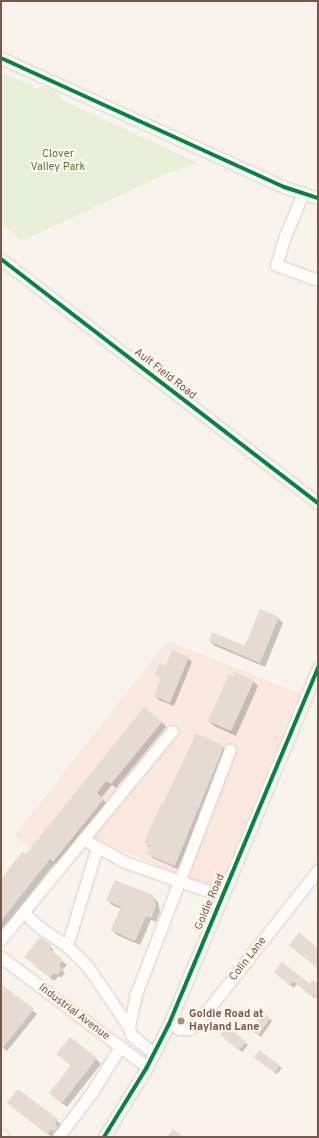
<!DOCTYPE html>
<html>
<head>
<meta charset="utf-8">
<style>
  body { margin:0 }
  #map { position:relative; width:319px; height:1138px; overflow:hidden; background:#f9f3ed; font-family:Overpass,sans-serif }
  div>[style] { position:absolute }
  .commercial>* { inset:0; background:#f9e7e0 }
  .green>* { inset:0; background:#e7f0d6 }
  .shadow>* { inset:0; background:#0003 }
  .building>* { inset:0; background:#e6dbd3; transform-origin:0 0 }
  .roads { filter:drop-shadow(0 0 1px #d8ceca) drop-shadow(0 0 1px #d8ceca) }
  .minor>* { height:11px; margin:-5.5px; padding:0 5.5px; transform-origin:5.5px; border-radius:5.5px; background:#fefdfc }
  .cycleway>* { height:4px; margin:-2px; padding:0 2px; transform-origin:2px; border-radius:2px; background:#00873e }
  .dots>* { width:11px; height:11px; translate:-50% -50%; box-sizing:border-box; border:2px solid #fff7ef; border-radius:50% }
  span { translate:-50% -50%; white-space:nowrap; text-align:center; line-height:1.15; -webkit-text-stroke:4px #fff7ef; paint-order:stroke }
  .park-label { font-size:11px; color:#557a3e }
  .street-label { font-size:11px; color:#7a5749 }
  .poi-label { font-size:11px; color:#7a5749; font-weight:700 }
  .left { translate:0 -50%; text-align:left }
  .frame { position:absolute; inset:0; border:2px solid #7a5749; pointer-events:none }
</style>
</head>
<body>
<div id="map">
  <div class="commercial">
    <div style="clip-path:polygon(167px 641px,300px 693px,217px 892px,83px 833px,54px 868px,15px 835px)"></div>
  </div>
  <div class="green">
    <div style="clip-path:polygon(1px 72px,36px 88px,43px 86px,61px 95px,60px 99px,198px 163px,165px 174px,22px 241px,1px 224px)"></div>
  </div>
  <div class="shadow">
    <div style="clip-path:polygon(278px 618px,283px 623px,265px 667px,215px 646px,210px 641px,246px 647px)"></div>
    <div style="clip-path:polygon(188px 658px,192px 662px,174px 706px,159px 700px,155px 696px,162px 680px,159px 678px,166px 681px,155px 675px,166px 667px)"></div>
    <div style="clip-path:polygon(253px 681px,258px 686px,236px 736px,214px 726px,209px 721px)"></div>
    <div style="clip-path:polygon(162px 722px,166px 727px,116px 788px,112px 785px,101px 798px,108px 804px,58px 866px,55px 863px,1px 932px,1px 881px)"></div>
    <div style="clip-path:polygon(223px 747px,228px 752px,180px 870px,153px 858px,148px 853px,150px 848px,145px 843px,164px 805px)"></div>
    <div style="clip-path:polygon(152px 896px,158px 902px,160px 912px,156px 922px,151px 920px,140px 945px,117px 935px,112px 930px,121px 909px,112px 905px,107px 900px)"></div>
    <div style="clip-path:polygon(40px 938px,54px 950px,52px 952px,67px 965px,62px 970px,65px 973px,61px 978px,59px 976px,54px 981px,25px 957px)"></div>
    <div style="clip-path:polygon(278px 975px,311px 986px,318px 984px,318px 998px,313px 997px,297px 984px,294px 988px)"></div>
    <div style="clip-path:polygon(1px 985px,37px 1014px,7px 1051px,1px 1046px)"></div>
    <div style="clip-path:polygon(264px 1014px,272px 1021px,261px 1037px,252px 1029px)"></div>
    <div style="clip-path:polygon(227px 1028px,248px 1045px,242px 1052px,224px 1038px)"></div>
    <div style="clip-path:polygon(63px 1059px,96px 1059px,101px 1064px,67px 1107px,55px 1098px,72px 1066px)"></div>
    <div style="clip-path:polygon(257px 1059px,279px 1066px,282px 1068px,277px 1074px)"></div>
    <div style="clip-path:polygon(18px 1090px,61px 1124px,52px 1137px,12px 1107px)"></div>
  </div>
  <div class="building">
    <div style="clip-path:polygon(260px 609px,279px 617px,260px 663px,209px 641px,212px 632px,245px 646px)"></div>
    <div style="clip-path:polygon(172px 650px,189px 657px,170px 703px,154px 696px,161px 678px,154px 675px,159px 663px,166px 666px)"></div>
    <div style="clip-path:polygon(235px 672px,254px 681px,231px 731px,208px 721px,229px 674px,233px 676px)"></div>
    <div style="clip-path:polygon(144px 707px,162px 722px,111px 784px,106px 781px,97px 793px,104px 799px,53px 862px,50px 859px,1px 921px,1px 879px,23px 851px,26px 854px)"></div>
    <div style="clip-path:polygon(196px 733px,224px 746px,175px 866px,146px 854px,150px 846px,144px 843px,161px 803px,163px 804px)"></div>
    <div style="clip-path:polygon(115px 880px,153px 895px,156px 906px,151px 918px,146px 916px,135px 941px,111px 930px,121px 907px,106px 900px)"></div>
    <div style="clip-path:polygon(299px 932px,318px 948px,318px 969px,289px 945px)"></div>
    <div style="clip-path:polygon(40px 937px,51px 945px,49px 948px,63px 960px,59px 966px,62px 968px,57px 975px,54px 973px,50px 978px,24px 957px)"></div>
    <div style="clip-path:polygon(282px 962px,310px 984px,312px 980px,318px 983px,318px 997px,308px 994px,293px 981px,290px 986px,274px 972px)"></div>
    <div style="clip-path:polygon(1px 984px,34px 1009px,1px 1050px)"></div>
    <div style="clip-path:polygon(264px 1013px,270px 1018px,258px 1036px,250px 1029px)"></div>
    <div style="left:227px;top:1026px;width:25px;height:11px;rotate:40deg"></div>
    <div style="clip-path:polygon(70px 1037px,97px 1058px,62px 1103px,49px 1093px,71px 1065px,56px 1054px)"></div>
    <div style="left:259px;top:1050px;width:26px;height:9px;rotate:36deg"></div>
    <div style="clip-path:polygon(18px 1089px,58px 1119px,55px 1124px,58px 1126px,54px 1131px,51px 1129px,47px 1134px,7px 1103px)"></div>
    <div style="clip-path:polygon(173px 1129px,183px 1137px,167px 1137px)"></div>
  </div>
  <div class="roads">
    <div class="minor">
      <div style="left:1px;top:58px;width:311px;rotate:24.5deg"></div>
      <div style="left:284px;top:187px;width:36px;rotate:18deg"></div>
      <div style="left:303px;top:193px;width:47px;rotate:112.7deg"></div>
      <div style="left:285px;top:236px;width:30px;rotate:107deg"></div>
      <div style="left:276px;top:265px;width:45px;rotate:19.7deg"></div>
      <div style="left:1px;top:259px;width:400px;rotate:37.6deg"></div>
      <div style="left:83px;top:839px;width:48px;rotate:28.7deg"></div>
      <div style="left:125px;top:862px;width:103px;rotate:19.3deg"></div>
      <div style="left:23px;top:912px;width:22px;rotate:43deg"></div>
      <div style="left:39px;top:927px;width:34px;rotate:34deg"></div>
      <div style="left:67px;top:946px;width:30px;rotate:45deg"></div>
      <div style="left:88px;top:967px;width:73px;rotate:55.7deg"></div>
      <div style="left:1px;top:939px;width:269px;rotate:-50.6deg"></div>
      <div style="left:67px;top:946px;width:103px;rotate:-73.1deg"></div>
      <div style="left:1px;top:957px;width:183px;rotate:37deg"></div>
      <div style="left:169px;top:1024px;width:12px;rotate:24deg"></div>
      <div style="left:180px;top:1029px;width:10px"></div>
      <div style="left:190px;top:1029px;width:11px;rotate:-41deg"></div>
      <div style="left:198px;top:1022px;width:194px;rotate:-51.7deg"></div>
      <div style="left:154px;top:1054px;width:30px;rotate:-140deg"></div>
      <div style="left:131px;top:1035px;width:8px;rotate:-104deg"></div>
      <div style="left:129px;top:1027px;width:34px;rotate:-78deg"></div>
      <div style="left:136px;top:994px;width:262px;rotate:-69deg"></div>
      <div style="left:1px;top:1135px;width:3px;rotate:45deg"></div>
      <div style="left:58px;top:1137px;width:56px;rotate:-52.9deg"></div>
      <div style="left:92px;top:1092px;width:53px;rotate:-58.1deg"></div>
      <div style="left:104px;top:1137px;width:82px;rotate:-58.4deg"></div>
      <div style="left:147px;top:1067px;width:48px;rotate:-62.9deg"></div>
      <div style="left:169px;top:1024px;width:387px;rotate:-67.3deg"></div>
    </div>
  </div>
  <div class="cycleway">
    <div style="left:1px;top:58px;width:311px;rotate:24.5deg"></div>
    <div style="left:284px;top:187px;width:36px;rotate:18deg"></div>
    <div style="left:1px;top:259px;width:400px;rotate:37.6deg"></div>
    <div style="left:104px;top:1137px;width:82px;rotate:-58.4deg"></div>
    <div style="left:147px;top:1067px;width:48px;rotate:-62.9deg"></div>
    <div style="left:169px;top:1024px;width:387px;rotate:-67.3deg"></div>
  </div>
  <div class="dots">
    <div style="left:181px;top:1021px;background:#a68e82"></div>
  </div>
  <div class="park-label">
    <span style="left:58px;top:161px">Clover<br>Valley Park</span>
  </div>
  <div class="street-label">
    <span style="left:165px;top:374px;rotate:38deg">Ault Field Road</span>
    <span style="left:210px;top:902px;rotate:-67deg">Goldie Road</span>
    <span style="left:248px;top:959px;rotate:-52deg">Colin Lane</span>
    <span style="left:74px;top:1012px;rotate:37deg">Industrial Avenue</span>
  </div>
  <div class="poi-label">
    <span class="left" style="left:189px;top:1021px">Goldie Road at<br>Hayland Lane</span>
  </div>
  <div class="frame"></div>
</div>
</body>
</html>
